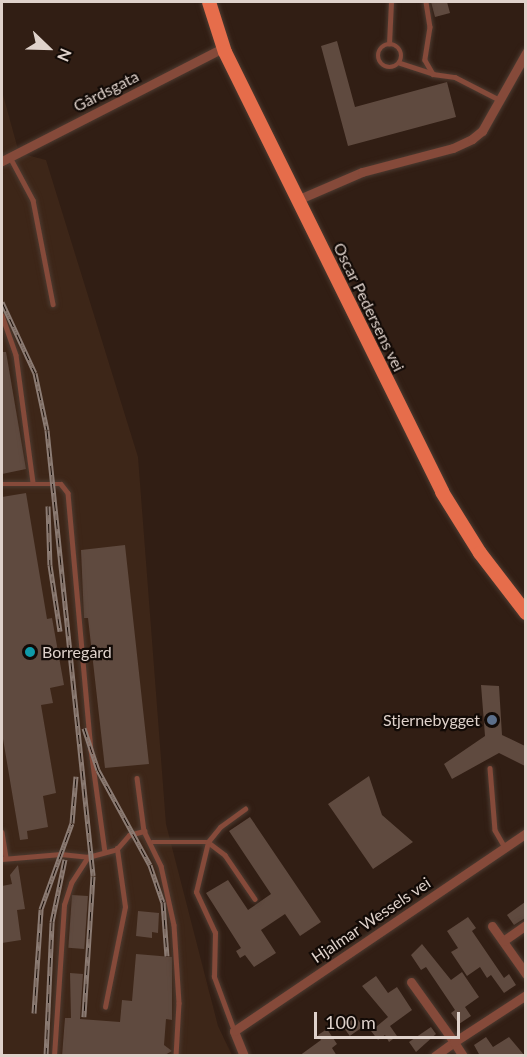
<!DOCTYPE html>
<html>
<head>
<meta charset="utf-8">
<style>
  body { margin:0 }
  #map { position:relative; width:527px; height:1057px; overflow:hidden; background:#311e14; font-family:Lato,sans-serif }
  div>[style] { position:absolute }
  .built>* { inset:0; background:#3d2618 }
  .building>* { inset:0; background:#5f4a3f; transform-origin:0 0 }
  .roads { filter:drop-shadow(0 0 2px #4d3b31) drop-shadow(0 0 2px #4d3b31) }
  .lane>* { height:4.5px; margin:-2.25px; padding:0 2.25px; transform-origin:2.25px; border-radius:2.25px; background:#854a3a }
  .lane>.ring { margin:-2.25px; padding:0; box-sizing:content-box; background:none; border:4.5px solid #854a3a; border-radius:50% }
  .street>* { height:9px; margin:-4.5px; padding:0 4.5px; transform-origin:4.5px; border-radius:4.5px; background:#854a3a }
  .primary>* { height:14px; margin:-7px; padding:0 7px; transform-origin:7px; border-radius:7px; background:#e66d4b }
  .rail>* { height:5px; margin-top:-2.5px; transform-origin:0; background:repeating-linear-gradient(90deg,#120a06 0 9px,#8c7c74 0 18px); box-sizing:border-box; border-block:2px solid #8c7c74 }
  .dots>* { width:16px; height:16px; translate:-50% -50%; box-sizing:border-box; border:3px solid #120a06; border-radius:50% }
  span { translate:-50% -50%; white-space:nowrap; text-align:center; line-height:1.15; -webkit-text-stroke:4.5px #120a06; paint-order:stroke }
  .street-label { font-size:16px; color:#dfd2cb }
  .poi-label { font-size:16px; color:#dfd2cb }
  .left { translate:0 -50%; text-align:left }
  .right { translate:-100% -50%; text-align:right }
  .frame { position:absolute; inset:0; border:3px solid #dfd2cb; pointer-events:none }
  .north { position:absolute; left:18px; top:18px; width:60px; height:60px; -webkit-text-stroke:4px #120a06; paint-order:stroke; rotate:113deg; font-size:16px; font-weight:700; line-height:24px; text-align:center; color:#dfd2cb }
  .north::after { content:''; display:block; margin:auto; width:21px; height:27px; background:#dfd2cb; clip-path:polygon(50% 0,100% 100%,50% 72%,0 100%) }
  .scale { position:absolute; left:314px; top:1012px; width:146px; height:27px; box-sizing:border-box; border:3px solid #dfd2cb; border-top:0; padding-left:8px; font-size:18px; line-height:21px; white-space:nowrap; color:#dfd2cb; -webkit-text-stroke:4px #120a06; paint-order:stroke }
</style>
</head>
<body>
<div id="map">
  <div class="built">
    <div style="clip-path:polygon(2px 91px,19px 153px,46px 160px,138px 457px,166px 824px,218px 1026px,232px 1055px,2px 1055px)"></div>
  </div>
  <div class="building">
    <div style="clip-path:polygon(431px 2px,447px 2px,450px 13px,435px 17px)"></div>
    <div style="clip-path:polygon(337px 41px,355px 107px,447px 82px,456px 117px,348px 146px,321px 46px)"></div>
    <div style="clip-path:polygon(2px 352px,6px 352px,26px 469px,2px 474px)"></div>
    <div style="clip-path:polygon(26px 493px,47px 619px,52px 618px,64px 685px,50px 688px,53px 703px,41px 705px,56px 793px,43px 796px,48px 827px,27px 831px,28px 839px,20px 840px,2px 733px,2px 497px)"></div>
    <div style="clip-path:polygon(125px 545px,149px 764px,105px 768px,88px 618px,84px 618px,81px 550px)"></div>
    <div style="clip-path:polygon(481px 685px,499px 686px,502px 735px,525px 746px,525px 766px,499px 753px,452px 779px,444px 764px,485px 736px)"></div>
    <div style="clip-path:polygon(369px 776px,382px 815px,413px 842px,373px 869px,328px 804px)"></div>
    <div style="clip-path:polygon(250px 817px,321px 922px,300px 936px,285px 914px,261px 930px,276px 953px,254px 967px,245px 955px,240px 958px,236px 951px,241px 948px,206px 893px,228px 880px,248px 910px,271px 894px,229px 831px)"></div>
    <div style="clip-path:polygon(18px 865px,25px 909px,17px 910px,21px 940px,2px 943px,2px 886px,12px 884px,10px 875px)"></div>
    <div style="left:72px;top:895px;width:16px;height:53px;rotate:4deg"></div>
    <div style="clip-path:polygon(525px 902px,525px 918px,514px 925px,507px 915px)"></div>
    <div style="clip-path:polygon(138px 911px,159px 913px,158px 933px,152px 932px,152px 938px,136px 936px)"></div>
    <div style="clip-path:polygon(468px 917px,476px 928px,472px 931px,504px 978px,509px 974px,516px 985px,504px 993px,491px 975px,487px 978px,480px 967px,467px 976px,451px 952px,458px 948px,447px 931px)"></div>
    <div style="clip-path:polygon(422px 944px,451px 980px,462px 972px,479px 997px,465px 1007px,471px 1016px,459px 1024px,451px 1013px,455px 1010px,426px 967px,421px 970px,411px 955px)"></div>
    <div style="clip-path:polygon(136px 954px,172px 957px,172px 1020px,166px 1019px,164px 1045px,172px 1051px,163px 1056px,62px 1056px,65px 1018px,71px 1018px,70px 973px,83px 974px,80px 1019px,120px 1022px,122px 1000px,132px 1001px)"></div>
    <div style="clip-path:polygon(376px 976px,388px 993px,397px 987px,412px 1010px,390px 1026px,397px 1036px,389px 1042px,385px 1035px,378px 1040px,371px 1031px,388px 1017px,362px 986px)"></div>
    <div style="left:356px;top:1017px;width:12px;height:16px;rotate:55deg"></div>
    <div style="clip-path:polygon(431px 1027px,436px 1034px,416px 1052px,409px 1042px)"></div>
    <div style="clip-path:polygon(327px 1029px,337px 1044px,332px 1048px,337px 1056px,299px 1056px,321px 1040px,318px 1035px)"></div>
    <div style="clip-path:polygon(486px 1037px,493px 1047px,509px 1037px,525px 1056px,480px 1056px,474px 1045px)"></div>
  </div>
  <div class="roads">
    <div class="lane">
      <div style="left:426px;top:2px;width:25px;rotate:81deg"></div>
      <div style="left:430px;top:27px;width:33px;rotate:99deg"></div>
      <div style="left:425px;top:60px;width:16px;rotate:60deg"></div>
      <div style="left:433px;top:74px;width:22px;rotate:8deg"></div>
      <div style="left:455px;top:77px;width:51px;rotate:27.1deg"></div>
      <div style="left:389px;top:44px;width:42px;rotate:-87.3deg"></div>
      <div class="ring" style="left:378px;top:44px;width:19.5px;height:19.5px"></div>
      <div style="left:400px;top:63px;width:35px;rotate:18deg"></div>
      <div style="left:10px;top:157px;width:49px;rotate:61.9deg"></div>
      <div style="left:33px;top:200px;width:106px;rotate:79.1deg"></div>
      <div style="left:2px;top:315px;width:42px;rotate:70.7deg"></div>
      <div style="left:16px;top:355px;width:128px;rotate:82.4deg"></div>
      <div style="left:2px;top:484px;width:59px"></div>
      <div style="left:61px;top:484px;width:11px;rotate:52deg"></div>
      <div style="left:68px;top:493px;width:258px;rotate:84.9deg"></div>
      <div style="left:91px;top:750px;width:103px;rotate:82.2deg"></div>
      <div style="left:490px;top:768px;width:62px;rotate:85.4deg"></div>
      <div style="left:495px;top:830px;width:20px;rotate:60deg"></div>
      <div style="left:137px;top:778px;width:53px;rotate:82.5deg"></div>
      <div style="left:144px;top:831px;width:39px;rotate:64deg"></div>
      <div style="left:161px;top:866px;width:60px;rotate:77.6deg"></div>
      <div style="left:174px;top:925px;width:78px;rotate:86.3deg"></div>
      <div style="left:179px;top:1003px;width:53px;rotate:93.2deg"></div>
      <div style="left:2px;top:832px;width:26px;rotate:81deg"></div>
      <div style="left:152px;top:842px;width:56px"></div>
      <div style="left:208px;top:842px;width:21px;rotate:37deg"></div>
      <div style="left:225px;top:855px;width:53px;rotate:55.7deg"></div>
      <div style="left:2px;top:859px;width:59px;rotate:-4.8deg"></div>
      <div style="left:61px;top:854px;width:27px;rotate:6deg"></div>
      <div style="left:88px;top:857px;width:30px;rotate:-15deg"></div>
      <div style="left:117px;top:849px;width:18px;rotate:-49deg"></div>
      <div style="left:129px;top:835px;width:16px;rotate:-15deg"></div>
      <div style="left:105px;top:1007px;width:102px;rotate:-78.7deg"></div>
      <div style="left:125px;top:907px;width:59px;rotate:-97.9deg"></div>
      <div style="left:234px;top:1031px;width:58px;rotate:-110.3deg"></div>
      <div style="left:214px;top:977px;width:44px;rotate:-88.7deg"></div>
      <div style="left:215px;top:933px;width:45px;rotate:-114.9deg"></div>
      <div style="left:196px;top:892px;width:51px;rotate:-76.5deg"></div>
      <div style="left:208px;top:842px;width:19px;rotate:-51deg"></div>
      <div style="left:220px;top:827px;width:31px;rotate:-36deg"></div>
      <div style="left:54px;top:1056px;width:151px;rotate:-86.2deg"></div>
      <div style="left:64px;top:905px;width:23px;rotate:-72deg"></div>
      <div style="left:71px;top:883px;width:31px;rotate:-57deg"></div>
    </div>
    <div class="street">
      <div style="left:2px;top:161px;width:248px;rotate:-27.1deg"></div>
      <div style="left:297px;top:200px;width:71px;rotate:-23.3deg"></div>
      <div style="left:362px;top:172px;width:94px;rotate:-14.8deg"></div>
      <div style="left:453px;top:148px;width:21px;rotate:-25deg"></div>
      <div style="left:472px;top:139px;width:13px;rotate:-39deg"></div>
      <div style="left:482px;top:131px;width:90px;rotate:-60.6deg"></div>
      <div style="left:492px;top:926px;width:59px;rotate:54.7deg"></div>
      <div style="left:503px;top:941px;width:28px;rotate:-35deg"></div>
      <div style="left:411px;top:982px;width:74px;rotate:54.4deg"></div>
      <div style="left:454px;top:1042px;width:24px;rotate:144deg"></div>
      <div style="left:244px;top:1056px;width:27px;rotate:-112deg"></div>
      <div style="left:234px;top:1031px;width:353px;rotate:-34.1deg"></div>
      <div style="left:463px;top:1056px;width:17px;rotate:-123deg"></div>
      <div style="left:454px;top:1042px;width:86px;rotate:-33.1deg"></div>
    </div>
    <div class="primary">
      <div style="left:209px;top:2px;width:52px;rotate:72.3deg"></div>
      <div style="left:225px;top:52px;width:491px;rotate:63.7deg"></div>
      <div style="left:442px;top:492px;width:72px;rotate:58.1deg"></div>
      <div style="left:480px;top:553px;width:76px;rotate:52.5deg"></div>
    </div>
  </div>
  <div class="rail">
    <div style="left:2px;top:302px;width:78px;rotate:65.1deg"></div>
    <div style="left:35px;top:373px;width:58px;rotate:78.1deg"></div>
    <div style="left:47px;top:430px;width:448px;rotate:84.1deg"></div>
    <div style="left:93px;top:876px;width:141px;rotate:93.7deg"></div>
    <div style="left:48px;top:506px;width:59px;rotate:88.1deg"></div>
    <div style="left:50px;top:565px;width:67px;rotate:81.4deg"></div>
    <div style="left:84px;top:728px;width:44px;rotate:71.6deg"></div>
    <div style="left:98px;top:770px;width:108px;rotate:61.3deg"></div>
    <div style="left:150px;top:865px;width:39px;rotate:71deg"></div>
    <div style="left:163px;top:902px;width:54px;rotate:85.8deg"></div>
    <div style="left:34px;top:1013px;width:104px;rotate:-86.1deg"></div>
    <div style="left:41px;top:909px;width:91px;rotate:-70.2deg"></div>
    <div style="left:72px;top:823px;width:47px;rotate:-85.1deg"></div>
    <div style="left:46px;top:1056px;width:134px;rotate:-87.4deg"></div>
    <div style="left:52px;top:922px;width:64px;rotate:-78.3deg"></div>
    <div style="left:81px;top:1056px;width:2px;rotate:-90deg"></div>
  </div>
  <div class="dots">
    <div style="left:30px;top:652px;background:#0f9aa8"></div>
    <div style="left:492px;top:720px;background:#5c6f8a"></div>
  </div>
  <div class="street-label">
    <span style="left:106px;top:91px;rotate:-27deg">Gårdsgata</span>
    <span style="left:369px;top:307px;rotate:64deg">Oscar Pedersens vei</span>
    <span style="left:371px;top:920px;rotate:-34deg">Hjalmar Wessels vei</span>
  </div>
  <div class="poi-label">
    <span class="left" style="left:42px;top:652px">Borregård</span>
    <span class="right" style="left:480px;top:720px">Stjernebygget</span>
  </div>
  <div class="frame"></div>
  <div class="north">N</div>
  <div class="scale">100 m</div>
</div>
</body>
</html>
